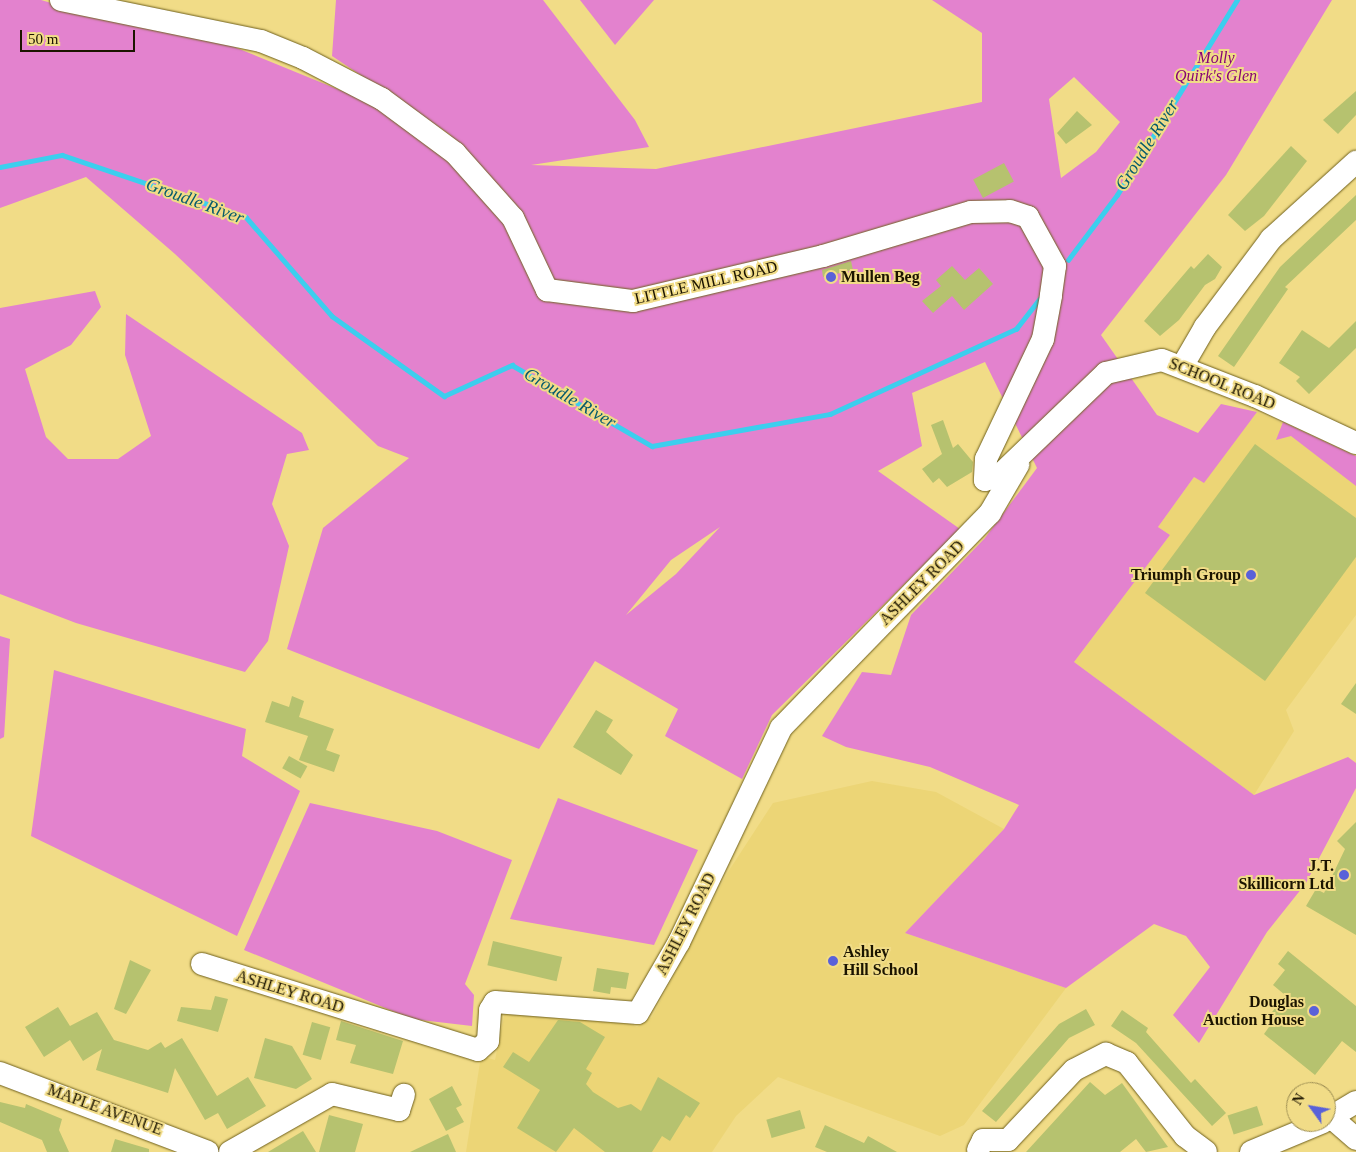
<!DOCTYPE html>
<html>
<head>
<meta charset="utf-8">
<style>
  body { margin:0 }
  #map { position:relative; width:1356px; height:1152px; overflow:hidden; background:#f1dc87; font-family:"Times New Roman",serif }
  div>[style] { position:absolute }
  .built>* { inset:0; background:#ecd576 }
  .green>* { inset:0; background:#e382ce }
  .stream>* { height:4.5px; margin:-2.25px; padding:0 2.25px; transform-origin:2.25px; border-radius:2.25px; background:#3cceee }
  .building>* { inset:0; background:#b6c26f; transform-origin:0 0 }
  .roads { filter:drop-shadow(0 0 1px #6f601d) drop-shadow(0 0 1px #6f601d) }
  .minor>* { height:22px; margin:-11px; padding:0 11px; transform-origin:11px; border-radius:11px; background:#fff }
  .dots>* { width:14px; height:14px; translate:-50% -50%; box-sizing:border-box; border:2px solid #f1dc87; border-radius:50% }
  span { translate:-50% -50%; white-space:nowrap; text-align:center; line-height:1.15; -webkit-text-stroke:4px #f1dc87; paint-order:stroke }
  .park-label { font-size:16px; color:#880476; font-style:italic }
  .poi-label { font-size:16px; color:#1b1400; font-weight:700 }
  .left { translate:0 -50%; text-align:left }
  .right { translate:-100% -50%; text-align:right }
  .street-label { font-size:16px; color:#1b1400 }
  .water-label { font-size:18px; color:#075b6c; font-style:italic }
  .north { position:absolute; left:1286px; top:1082px; width:50px; height:50px; box-sizing:border-box; background:#f1dc87; border:1px solid #9b8c51; border-radius:50%; rotate:302deg; font-size:14px; font-weight:700; line-height:20px; text-align:center; color:#1b1400 }
  .north::after { content:''; display:block; margin:auto; width:18px; height:22px; background:#5961d9; clip-path:polygon(50% 0,100% 100%,50% 72%,0 100%) }
  .scale { position:absolute; left:20px; top:30px; width:115px; height:22px; box-sizing:border-box; border:2px solid #1b1400; border-top:0; padding-left:6px; font-size:15px; line-height:18px; white-space:nowrap; color:#1b1400; -webkit-text-stroke:4px #f1dc87; paint-order:stroke }
</style>
</head>
<body>
<div id="map">
  <div class="built">
    <div style="clip-path:polygon(1257px 412px,1356px 456px,1356px 615px,1286px 710px,1294px 731px,1254px 795px,1074px 662px,1170px 535px,1158px 527px,1194px 477px,1203px 482px)"></div>
    <div style="clip-path:polygon(872px 781px,936px 792px,1004px 829px,905px 933px,1066px 988px,964px 1125px,940px 1136px,778px 1077px,736px 1116px,712px 1152px,466px 1152px,481px 1056px,495px 1060px,505px 1012px,616px 1017px,637px 1027px,652px 1017px,728px 872px,773px 803px)"></div>
  </div>
  <div class="green">
    <div style="clip-path:polygon(evenodd,0 0,41px 0,116px 22px,227px 44px,452px 136px,332px 56px,336px 0,543px 0,635px 120px,649px 147px,531px 165px,656px 169px,982px 102px,982px 33px,932px 0,1332px 0,1226px 175px,1101px 335px,1157px 415px,1198px 433px,1221px 404px,1257px 412px,1204px 483px,1194px 477px,1158px 527px,1170px 535px,1074px 662px,1254px 795px,1348px 757px,1356px 763px,1356px 788px,1306px 883px,1267px 932px,1199px 1043px,1173px 1015px,1210px 967px,1186px 936px,1154px 924px,1066px 988px,905px 933px,1004px 829px,1019px 805px,930px 767px,846px 747px,822px 736px,862px 672px,891px 675px,911px 615px,985px 538px,1037px 468px,985px 362px,912px 393px,922px 446px,878px 471px,960px 529px,772px 715px,742px 779px,665px 736px,678px 709px,595px 661px,539px 749px,287px 649px,323px 528px,409px 458px,378px 446px,175px 254px,86px 177px,0 208px,0 0,1074px 77px,1120px 122px,1096px 152px,1061px 178px,1049px 99px,1074px 77px,0 0,720px 527px,676px 574px,626px 615px,671px 560px,720px 527px)"></div>
    <div style="clip-path:polygon(580px 0,654px 0,615px 45px)"></div>
    <div style="clip-path:polygon(95px 291px,101px 307px,71px 345px,25px 369px,46px 437px,68px 459px,118px 459px,151px 436px,125px 355px,126px 314px,302px 433px,309px 450px,287px 454px,272px 504px,289px 546px,268px 641px,245px 672px,76px 623px,0 594px,0 308px)"></div>
    <div style="clip-path:polygon(1283px 422px,1356px 456px,1356px 486px,1291px 436px,1276px 440px)"></div>
    <div style="clip-path:polygon(0 636px,10px 639px,4px 737px,0 739px)"></div>
    <div style="clip-path:polygon(54px 670px,246px 729px,242px 756px,300px 791px,237px 936px,31px 836px)"></div>
    <div style="clip-path:polygon(558px 798px,698px 850px,654px 945px,510px 919px)"></div>
    <div style="clip-path:polygon(310px 803px,437px 831px,512px 860px,465px 984px,474px 995px,472px 1026px,412px 1019px,244px 950px)"></div>
  </div>
  <div class="stream">
    <div style="left:0;top:167px;width:63px;rotate:-11deg"></div>
    <div style="left:62px;top:155px;width:194px;rotate:18.6deg"></div>
    <div style="left:246px;top:217px;width:131px;rotate:49deg"></div>
    <div style="left:332px;top:316px;width:138px;rotate:35.5deg"></div>
    <div style="left:444px;top:396px;width:75px;rotate:-24.5deg"></div>
    <div style="left:512px;top:365px;width:162px;rotate:30.1deg"></div>
    <div style="left:652px;top:446px;width:181px;rotate:-10.2deg"></div>
    <div style="left:830px;top:414px;width:205px;rotate:-24.6deg"></div>
    <div style="left:1016px;top:329px;width:39px;rotate:-52deg"></div>
    <div style="left:1068px;top:260px;width:81px;rotate:-53deg"></div>
    <div style="left:1117px;top:195px;width:229px;rotate:-58.4deg"></div>
  </div>
  <div class="building">
    <div style="clip-path:polygon(1356px 91px,1356px 115px,1338px 134px,1323px 120px)"></div>
    <div style="clip-path:polygon(1077px 111px,1092px 125px,1066px 144px,1057px 133px)"></div>
    <div style="clip-path:polygon(1291px 146px,1307px 161px,1264px 216px,1245px 231px,1228px 215px)"></div>
    <div style="left:1004px;top:163px;width:21px;height:35px;rotate:62deg"></div>
    <div style="clip-path:polygon(1356px 195px,1356px 220px,1285px 287px,1288px 289px,1234px 367px,1218px 356px,1280px 267px)"></div>
    <div style="clip-path:polygon(1208px 254px,1222px 267px,1215px 279px,1205px 285px,1179px 320px,1160px 336px,1144px 321px,1191px 266px,1194px 269px)"></div>
    <div style="clip-path:polygon(851px 261px,853px 270px,823px 277px,822px 270px)"></div>
    <div style="clip-path:polygon(952px 266px,965px 280px,979px 268px,993px 284px,964px 310px,952px 296px,933px 313px,922px 301px,941px 286px,936px 280px)"></div>
    <div style="clip-path:polygon(1356px 321px,1356px 348px,1309px 394px,1296px 381px,1300px 377px,1279px 363px,1302px 330px,1329px 348px)"></div>
    <div style="clip-path:polygon(943px 420px,953px 448px,958px 444px,973px 462px,972px 472px,947px 487px,939px 478px,933px 483px,922px 469px,942px 454px,931px 425px)"></div>
    <div style="clip-path:polygon(1255px 444px,1356px 518px,1356px 557px,1265px 681px,1145px 593px)"></div>
    <div style="clip-path:polygon(1356px 683px,1356px 714px,1341px 704px)"></div>
    <div style="clip-path:polygon(292px 696px,304px 701px,299px 717px,334px 729px,326px 750px,340px 755px,334px 772px,299px 760px,308px 736px,265px 722px,272px 701px,289px 707px)"></div>
    <div style="clip-path:polygon(596px 710px,613px 720px,606px 732px,633px 755px,621px 775px,573px 747px)"></div>
    <div style="left:289px;top:756px;width:21px;height:14px;rotate:29deg"></div>
    <div style="clip-path:polygon(1356px 822px,1356px 935px,1306px 906px,1316px 889px,1324px 893px,1345px 849px,1337px 841px)"></div>
    <div style="left:493px;top:941px;width:71px;height:25px;rotate:13deg"></div>
    <div style="clip-path:polygon(1288px 951px,1356px 1006px,1356px 1052px,1342px 1041px,1315px 1075px,1264px 1034px,1274px 1020px,1269px 1016px,1285px 995px,1273px 985px,1285px 970px,1278px 964px)"></div>
    <div style="clip-path:polygon(130px 960px,151px 970px,126px 1014px,114px 1009px)"></div>
    <div style="clip-path:polygon(597px 968px,629px 973px,626px 989px,611px 987px,610px 994px,593px 991px)"></div>
    <div style="clip-path:polygon(215px 996px,228px 999px,218px 1032px,177px 1021px,181px 1007px,211px 1010px)"></div>
    <div style="clip-path:polygon(58px 1007px,70px 1026px,97px 1012px,114px 1040px,148px 1050px,161px 1042px,165px 1048px,182px 1038px,217px 1096px,248px 1077px,266px 1106px,227px 1129px,218px 1113px,205px 1120px,175px 1068px,168px 1093px,96px 1070px,102px 1049px,83px 1061px,70px 1040px,44px 1057px,25px 1027px)"></div>
    <div style="clip-path:polygon(1086px 1009px,1095px 1025px,1069px 1038px,996px 1122px,982px 1111px,1059px 1024px)"></div>
    <div style="clip-path:polygon(1122px 1010px,1148px 1028px,1146px 1032px,1191px 1083px,1195px 1079px,1226px 1113px,1212px 1126px,1136px 1043px,1111px 1026px)"></div>
    <div style="clip-path:polygon(558px 1020px,580px 1022px,605px 1037px,586px 1069px,592px 1073px,586px 1084px,593px 1092px,618px 1108px,631px 1104px,641px 1111px,658px 1077px,700px 1103px,690px 1118px,686px 1115px,670px 1141px,662px 1136px,652px 1152px,605px 1152px,574px 1128px,556px 1152px,517px 1128px,540px 1090px,503px 1067px,513px 1052px,529px 1062px)"></div>
    <div style="clip-path:polygon(341px 1021px,403px 1041px,393px 1074px,350px 1063px,356px 1045px,336px 1040px)"></div>
    <div style="left:312px;top:1022px;width:19px;height:34px;rotate:16deg"></div>
    <div style="clip-path:polygon(265px 1038px,292px 1046px,312px 1079px,296px 1089px,254px 1078px)"></div>
    <div style="clip-path:polygon(1090px 1082px,1105px 1095px,1122px 1083px,1168px 1147px,1146px 1152px,1136px 1139px,1120px 1152px,1026px 1152px)"></div>
    <div style="clip-path:polygon(452px 1086px,462px 1105px,456px 1108px,464px 1122px,446px 1131px,429px 1099px)"></div>
    <div style="clip-path:polygon(0 1102px,25px 1108px,26px 1104px,62px 1119px,59px 1130px,69px 1152px,47px 1152px,42px 1140px,0 1122px)"></div>
    <div style="left:1257px;top:1106px;width:20px;height:31px;rotate:72deg"></div>
    <div style="left:800px;top:1110px;width:19px;height:35px;rotate:74deg"></div>
    <div style="clip-path:polygon(329px 1115px,363px 1124px,355px 1152px,319px 1152px)"></div>
    <div style="clip-path:polygon(825px 1125px,864px 1143px,868px 1136px,897px 1152px,827px 1152px,815px 1147px)"></div>
    <div style="clip-path:polygon(303px 1131px,316px 1152px,268px 1152px)"></div>
    <div style="clip-path:polygon(448px 1134px,456px 1152px,410px 1152px)"></div>
    <div style="clip-path:polygon(115px 1139px,149px 1149px,149px 1152px,111px 1152px)"></div>
  </div>
  <div class="roads">
    <div class="minor">
      <div style="left:61px;top:0;width:204px;rotate:11.6deg"></div>
      <div style="left:261px;top:41px;width:45px;rotate:22deg"></div>
      <div style="left:303px;top:58px;width:89px;rotate:27.4deg"></div>
      <div style="left:382px;top:99px;width:91px;rotate:36.5deg"></div>
      <div style="left:455px;top:153px;width:87px;rotate:48.3deg"></div>
      <div style="left:513px;top:218px;width:80px;rotate:64.7deg"></div>
      <div style="left:547px;top:290px;width:87px;rotate:7.3deg"></div>
      <div style="left:633px;top:301px;width:195px;rotate:-13.3deg"></div>
      <div style="left:823px;top:256px;width:154px;rotate:-16.6deg"></div>
      <div style="left:971px;top:212px;width:39px;rotate:-1deg"></div>
      <div style="left:1010px;top:211px;width:19px;rotate:18deg"></div>
      <div style="left:1028px;top:217px;width:56px;rotate:61.1deg"></div>
      <div style="left:1055px;top:266px;width:30px;rotate:98deg"></div>
      <div style="left:1051px;top:296px;width:44px;rotate:100.5deg"></div>
      <div style="left:1043px;top:339px;width:133px;rotate:115.4deg"></div>
      <div style="left:986px;top:459px;width:21px;rotate:93deg"></div>
      <div style="left:985px;top:480px;width:16px;rotate:-18deg"></div>
      <div style="left:1000px;top:475px;width:147px;rotate:-43.9deg"></div>
      <div style="left:1106px;top:373px;width:57px;rotate:-13.1deg"></div>
      <div style="left:1162px;top:360px;width:100px;rotate:21.2deg"></div>
      <div style="left:1255px;top:396px;width:111px;rotate:25deg"></div>
      <div style="left:1183px;top:365px;width:44px;rotate:-59.9deg"></div>
      <div style="left:1205px;top:327px;width:110px;rotate:-53.1deg"></div>
      <div style="left:1271px;top:239px;width:115px;rotate:-42.2deg"></div>
      <div style="left:202px;top:964px;width:289px;rotate:17.3deg"></div>
      <div style="left:478px;top:1050px;width:13px;rotate:-42deg"></div>
      <div style="left:488px;top:1041px;width:31px;rotate:-86deg"></div>
      <div style="left:490px;top:1010px;width:9px;rotate:-58deg"></div>
      <div style="left:495px;top:1002px;width:143px;rotate:4.4deg"></div>
      <div style="left:638px;top:1013px;width:82px;rotate:-60deg"></div>
      <div style="left:679px;top:942px;width:237px;rotate:-64.5deg"></div>
      <div style="left:781px;top:728px;width:300px;rotate:-45.8deg"></div>
      <div style="left:990px;top:513px;width:56px;rotate:-59.7deg"></div>
      <div style="left:0;top:1073px;width:222px;rotate:20.8deg"></div>
      <div style="left:1332px;top:1118px;width:32px;rotate:41deg"></div>
      <div style="left:1326px;top:1120px;width:35px;rotate:-31deg"></div>
      <div style="left:978px;top:1150px;width:11px;rotate:-63deg"></div>
      <div style="left:983px;top:1140px;width:25px"></div>
      <div style="left:1008px;top:1140px;width:96px;rotate:-46.7deg"></div>
      <div style="left:1074px;top:1070px;width:36px;rotate:-27deg"></div>
      <div style="left:1106px;top:1054px;width:23px;rotate:23deg"></div>
      <div style="left:1127px;top:1063px;width:93px;rotate:51.5deg"></div>
      <div style="left:1185px;top:1136px;width:26px;rotate:37deg"></div>
      <div style="left:230px;top:1152px;width:117px;rotate:-29.6deg"></div>
      <div style="left:332px;top:1094px;width:69px;rotate:13.4deg"></div>
      <div style="left:399px;top:1110px;width:16px;rotate:-72deg"></div>
      <div style="left:1251px;top:1152px;width:78px;rotate:-22.6deg"></div>
    </div>
  </div>
  <div class="dots">
    <div style="left:831px;top:277px;background:#5961d9"></div>
    <div style="left:1251px;top:575px;background:#5961d9"></div>
    <div style="left:1344px;top:875px;background:#5961d9"></div>
    <div style="left:833px;top:961px;background:#5961d9"></div>
    <div style="left:1314px;top:1011px;background:#5961d9"></div>
  </div>
  <div class="park-label">
    <span style="left:1216px;top:67px">Molly<br>Quirk's Glen</span>
  </div>
  <div class="poi-label">
    <span class="left" style="left:841px;top:277px">Mullen Beg</span>
    <span class="right" style="left:1241px;top:575px">Triumph Group</span>
    <span class="right" style="left:1334px;top:875px">J.T.<br>Skillicorn Ltd</span>
    <span class="left" style="left:843px;top:961px">Ashley<br>Hill School</span>
    <span class="right" style="left:1304px;top:1011px">Douglas<br>Auction House</span>
  </div>
  <div class="street-label">
    <span style="left:706px;top:283px;rotate:-13deg">LITTLE MILL ROAD</span>
    <span style="left:1222px;top:384px;rotate:22deg">SCHOOL ROAD</span>
    <span style="left:922px;top:583px;rotate:-45deg">ASHLEY ROAD</span>
    <span style="left:686px;top:924px;rotate:-63deg">ASHLEY ROAD</span>
    <span style="left:290px;top:992px;rotate:17deg">ASHLEY ROAD</span>
    <span style="left:105px;top:1110px;rotate:20deg">MAPLE AVENUE</span>
  </div>
  <div class="water-label">
    <span style="left:1147px;top:145px;rotate:-58deg">Groudle River</span>
    <span style="left:195px;top:201px;rotate:20deg">Groudle River</span>
    <span style="left:570px;top:398px;rotate:30deg">Groudle River</span>
  </div>
  <div class="north">N</div>
  <div class="scale">50 m</div>
</div>
</body>
</html>
